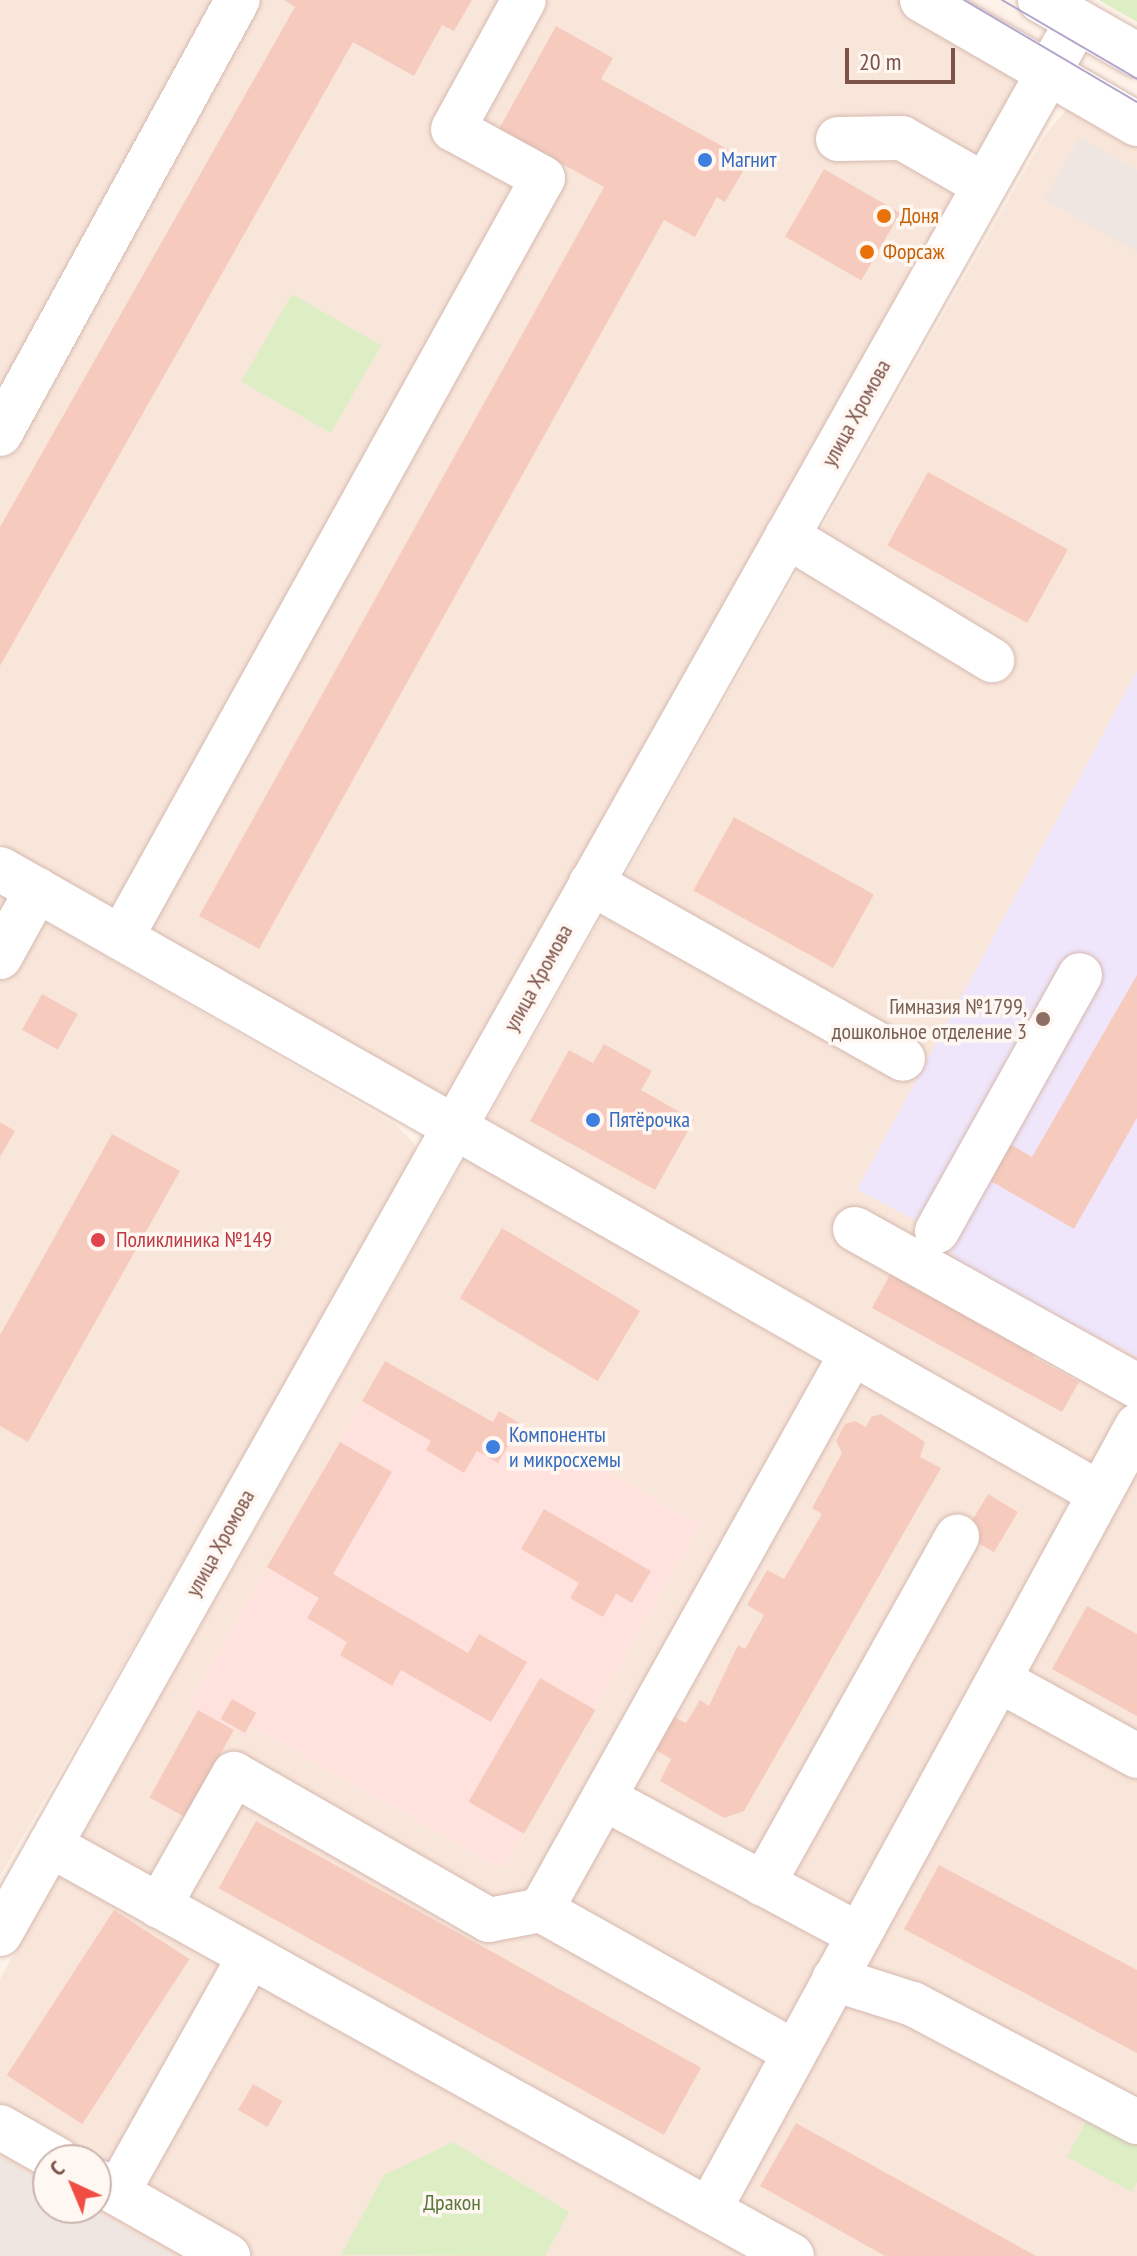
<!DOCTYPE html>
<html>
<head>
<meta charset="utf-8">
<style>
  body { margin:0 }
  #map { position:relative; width:1137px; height:2256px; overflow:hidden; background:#fef3e9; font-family:"PT Sans Narrow",sans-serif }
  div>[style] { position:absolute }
  .residential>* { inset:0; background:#f9e6da }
  .commercial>* { inset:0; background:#ffe1dd }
  .industrial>* { inset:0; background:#efe6e2 }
  .education>* { inset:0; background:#efe6fb }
  .green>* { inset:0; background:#ddeec5; transform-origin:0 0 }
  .building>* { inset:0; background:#f6cbbe; transform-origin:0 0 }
  .roads { filter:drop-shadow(0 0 2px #d5b9b0) drop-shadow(0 0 2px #d5b9b0) }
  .minor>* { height:44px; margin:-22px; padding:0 22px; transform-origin:22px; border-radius:22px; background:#fff }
  .tram>* { height:2px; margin:-1px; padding:0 1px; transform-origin:1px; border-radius:1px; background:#b3a5cb }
  .dots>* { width:22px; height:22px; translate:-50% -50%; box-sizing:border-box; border:4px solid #fff7f2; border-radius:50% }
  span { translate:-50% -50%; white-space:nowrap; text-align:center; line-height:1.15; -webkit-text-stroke:7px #fff7f2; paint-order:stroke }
  .shop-label { font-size:22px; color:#366cbe }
  .left { translate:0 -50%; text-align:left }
  .food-label { font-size:22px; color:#c56008 }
  .street-label { font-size:22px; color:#7d5249 }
  .education-label { font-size:22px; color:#785e54 }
  .right { translate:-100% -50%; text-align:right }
  .health-label { font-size:22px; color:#be3a42 }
  .park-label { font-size:22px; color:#57773b }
  .north { position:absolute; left:32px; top:2144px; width:80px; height:80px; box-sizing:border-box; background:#fff7f2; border:2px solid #cbb5ae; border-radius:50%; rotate:316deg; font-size:22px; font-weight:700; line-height:32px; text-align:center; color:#7d5249 }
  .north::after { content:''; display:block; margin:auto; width:28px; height:36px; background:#f24d44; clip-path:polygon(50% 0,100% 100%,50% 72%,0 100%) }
  .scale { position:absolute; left:845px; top:48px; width:110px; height:36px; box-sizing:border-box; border:4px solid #7d5249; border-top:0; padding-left:10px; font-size:24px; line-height:28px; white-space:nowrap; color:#7d5249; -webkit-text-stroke:6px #fff7f2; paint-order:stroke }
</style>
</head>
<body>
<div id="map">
  <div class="residential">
    <div style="clip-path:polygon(0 0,905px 0,1018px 68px,1014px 94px,451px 1093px,437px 1095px,0 843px)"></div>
    <div style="clip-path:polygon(evenodd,1070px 105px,1137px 136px,1137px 2256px,0 2256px,0 1979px,1045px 135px,1070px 105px,48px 2160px,96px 2160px,96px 2208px,48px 2208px,48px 2160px)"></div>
    <div style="clip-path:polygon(0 895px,396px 1125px,414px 1143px,416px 1161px,0 1876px)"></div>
  </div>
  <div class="commercial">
    <div style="clip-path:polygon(385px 1361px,492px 1422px,499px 1411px,700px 1525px,503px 1869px,251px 1726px,245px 1737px,189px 1705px)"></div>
  </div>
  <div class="industrial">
    <div style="clip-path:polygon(1080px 137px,1137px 170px,1137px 253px,1044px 199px)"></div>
    <div style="clip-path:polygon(0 2157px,48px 2184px,48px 2208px,90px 2208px,175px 2256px,0 2256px)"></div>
  </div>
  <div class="education">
    <div style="clip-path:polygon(1137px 671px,1137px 1357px,959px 1264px,937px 1231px,857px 1190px)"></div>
  </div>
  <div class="green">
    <div style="clip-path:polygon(1099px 0,1137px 0,1137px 22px)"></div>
    <div style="left:292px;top:294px;width:103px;height:101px;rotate:30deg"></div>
    <div style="clip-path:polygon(1091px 2112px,1137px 2137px,1137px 2182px,1132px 2192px,1067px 2157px)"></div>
    <div style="clip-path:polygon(453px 2142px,569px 2212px,545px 2256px,341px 2255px,384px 2175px)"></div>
  </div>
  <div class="building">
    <div style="clip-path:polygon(284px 0,472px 0,454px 31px,442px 25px,414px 76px,353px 42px,0 666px,0 527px,295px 7px)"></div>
    <div style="clip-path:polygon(556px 26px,613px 58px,601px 79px,749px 161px,725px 202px,717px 197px,695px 237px,664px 220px,259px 949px,199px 916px,604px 187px,499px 129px)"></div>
    <div style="left:824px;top:169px;width:88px;height:78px;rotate:30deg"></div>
    <div style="left:928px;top:472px;width:160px;height:84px;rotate:29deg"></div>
    <div style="left:734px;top:817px;width:160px;height:84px;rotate:29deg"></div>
    <div style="clip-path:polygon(1137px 975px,1137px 1118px,1074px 1229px,989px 1180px,1010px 1144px,1032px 1157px)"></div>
    <div style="left:42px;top:994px;width:41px;height:41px;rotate:29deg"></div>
    <div style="clip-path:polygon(604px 1044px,652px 1071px,641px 1090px,694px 1120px,655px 1190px,530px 1121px,569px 1050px,593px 1063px)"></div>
    <div style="clip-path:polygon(0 1122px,15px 1131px,0 1157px)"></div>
    <div style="clip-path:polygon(112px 1134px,180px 1171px,28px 1442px,0 1426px,0 1335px)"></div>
    <div style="left:502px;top:1228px;width:161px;height:82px;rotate:31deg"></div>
    <div style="clip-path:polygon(894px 1267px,1038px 1347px,1033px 1357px,1079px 1382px,1062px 1412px,872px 1308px)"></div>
    <div style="clip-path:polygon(385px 1361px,493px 1422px,499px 1411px,521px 1424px,498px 1463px,477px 1451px,464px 1473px,426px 1450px,431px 1441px,362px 1401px)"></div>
    <div style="clip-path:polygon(881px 1414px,925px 1442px,920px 1457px,941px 1468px,744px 1811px,724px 1818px,660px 1781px,671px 1759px,654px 1749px,672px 1716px,686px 1723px,700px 1700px,709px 1706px,738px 1645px,745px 1649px,764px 1615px,747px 1605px,767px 1570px,784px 1579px,822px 1514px,812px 1508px,842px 1453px,836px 1441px,845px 1424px,855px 1421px,866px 1427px,871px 1417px)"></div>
    <div style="clip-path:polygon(340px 1442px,392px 1472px,333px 1574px,468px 1653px,479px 1634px,527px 1662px,491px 1722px,401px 1670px,392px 1686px,340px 1655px,347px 1642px,307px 1618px,319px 1598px,267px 1567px)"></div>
    <div style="left:988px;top:1494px;width:35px;height:47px;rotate:31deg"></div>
    <div style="clip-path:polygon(544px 1509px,651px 1571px,632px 1603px,616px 1594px,603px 1617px,570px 1598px,579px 1583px,521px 1549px)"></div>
    <div style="clip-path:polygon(1087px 1606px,1137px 1634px,1137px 1716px,1052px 1669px)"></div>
    <div style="left:540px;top:1678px;width:64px;height:143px;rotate:30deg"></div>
    <div style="left:232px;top:1699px;width:28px;height:23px;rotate:30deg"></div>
    <div style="left:198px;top:1710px;width:41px;height:100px;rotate:29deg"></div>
    <div style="left:256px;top:1821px;width:509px;height:77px;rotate:29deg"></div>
    <div style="clip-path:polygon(939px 1865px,1137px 1970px,1137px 2053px,904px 1929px)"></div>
    <div style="left:114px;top:1910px;width:90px;height:197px;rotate:33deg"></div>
    <div style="left:253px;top:2084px;width:34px;height:30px;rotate:30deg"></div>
    <div style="clip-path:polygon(796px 2123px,1036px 2256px,885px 2256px,760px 2186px)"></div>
  </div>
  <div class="roads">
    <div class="minor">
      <div style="left:922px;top:0;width:248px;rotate:30deg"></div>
      <div style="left:1040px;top:0;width:112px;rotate:29.6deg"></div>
      <div style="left:838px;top:139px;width:64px;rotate:-0.9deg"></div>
      <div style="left:902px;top:138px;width:95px;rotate:29.8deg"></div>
      <div style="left:0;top:434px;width:495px;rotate:-61.3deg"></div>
      <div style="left:787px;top:536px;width:240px;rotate:31.2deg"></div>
      <div style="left:0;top:869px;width:1264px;rotate:29.59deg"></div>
      <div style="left:591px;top:883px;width:358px;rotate:29.4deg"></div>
      <div style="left:121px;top:938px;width:869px;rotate:-60.96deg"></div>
      <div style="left:543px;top:178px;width:102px;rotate:-151.4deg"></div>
      <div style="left:453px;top:129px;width:147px;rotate:-61.2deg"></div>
      <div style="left:0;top:957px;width:77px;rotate:-61.1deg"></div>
      <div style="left:855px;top:1229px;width:323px;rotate:29.1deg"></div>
      <div style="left:937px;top:1231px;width:293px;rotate:-60.8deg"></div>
      <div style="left:999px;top:1680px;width:158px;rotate:28.8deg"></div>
      <div style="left:615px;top:1804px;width:277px;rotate:28.2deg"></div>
      <div style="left:50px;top:1845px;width:848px;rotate:28.98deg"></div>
      <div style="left:763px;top:1884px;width:398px;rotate:-60.8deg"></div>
      <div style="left:159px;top:1906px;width:152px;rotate:-60.4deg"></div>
      <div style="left:234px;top:1774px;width:294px;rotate:29.8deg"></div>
      <div style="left:489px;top:1920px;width:53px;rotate:-10.9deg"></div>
      <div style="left:541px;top:1910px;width:290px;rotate:29.3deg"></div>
      <div style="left:541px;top:1910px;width:638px;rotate:-60.82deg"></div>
      <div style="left:0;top:1934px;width:2194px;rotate:-60.61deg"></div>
      <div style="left:834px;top:1979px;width:83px;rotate:17.6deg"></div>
      <div style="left:913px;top:2004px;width:253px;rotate:27.8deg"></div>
      <div style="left:0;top:2127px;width:67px;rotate:29.6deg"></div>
      <div style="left:96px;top:2181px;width:152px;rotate:29.6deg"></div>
      <div style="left:117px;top:2193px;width:272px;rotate:-60.7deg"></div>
      <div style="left:709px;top:2210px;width:893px;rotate:-61.37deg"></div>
    </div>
  </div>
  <div class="tram">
    <div style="left:964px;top:0;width:201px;rotate:30.5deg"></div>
    <div style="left:1002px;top:0;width:156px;rotate:30.3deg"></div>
  </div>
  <div class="dots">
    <div style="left:705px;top:160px;background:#3f7fe0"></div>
    <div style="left:884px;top:216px;background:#e8710a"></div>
    <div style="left:867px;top:252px;background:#e8710a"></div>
    <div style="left:1043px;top:1019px;background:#8d6e63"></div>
    <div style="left:593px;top:1120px;background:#3f7fe0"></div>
    <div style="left:98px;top:1240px;background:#e0444e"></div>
    <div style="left:493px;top:1447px;background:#3f7fe0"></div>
  </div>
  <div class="shop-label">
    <span class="left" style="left:721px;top:160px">Магнит</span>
    <span class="left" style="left:609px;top:1120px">Пятёрочка</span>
    <span class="left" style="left:509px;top:1447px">Компоненты<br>и микросхемы</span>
  </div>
  <div class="food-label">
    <span class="left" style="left:900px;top:216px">Доня</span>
    <span class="left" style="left:883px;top:252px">Форсаж</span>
  </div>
  <div class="street-label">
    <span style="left:856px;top:413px;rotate:-61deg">улица Хромова</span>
    <span style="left:538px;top:978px;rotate:-61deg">улица Хромова</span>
    <span style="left:220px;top:1543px;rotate:-61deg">улица Хромова</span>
  </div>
  <div class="education-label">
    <span class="right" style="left:1027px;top:1019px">Гимназия №1799,<br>дошкольное отделение 3</span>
  </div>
  <div class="health-label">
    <span class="left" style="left:116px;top:1240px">Поликлиника №149</span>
  </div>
  <div class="park-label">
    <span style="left:452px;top:2203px">Дракон</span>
  </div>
  <div class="north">С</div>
  <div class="scale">20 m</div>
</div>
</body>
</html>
